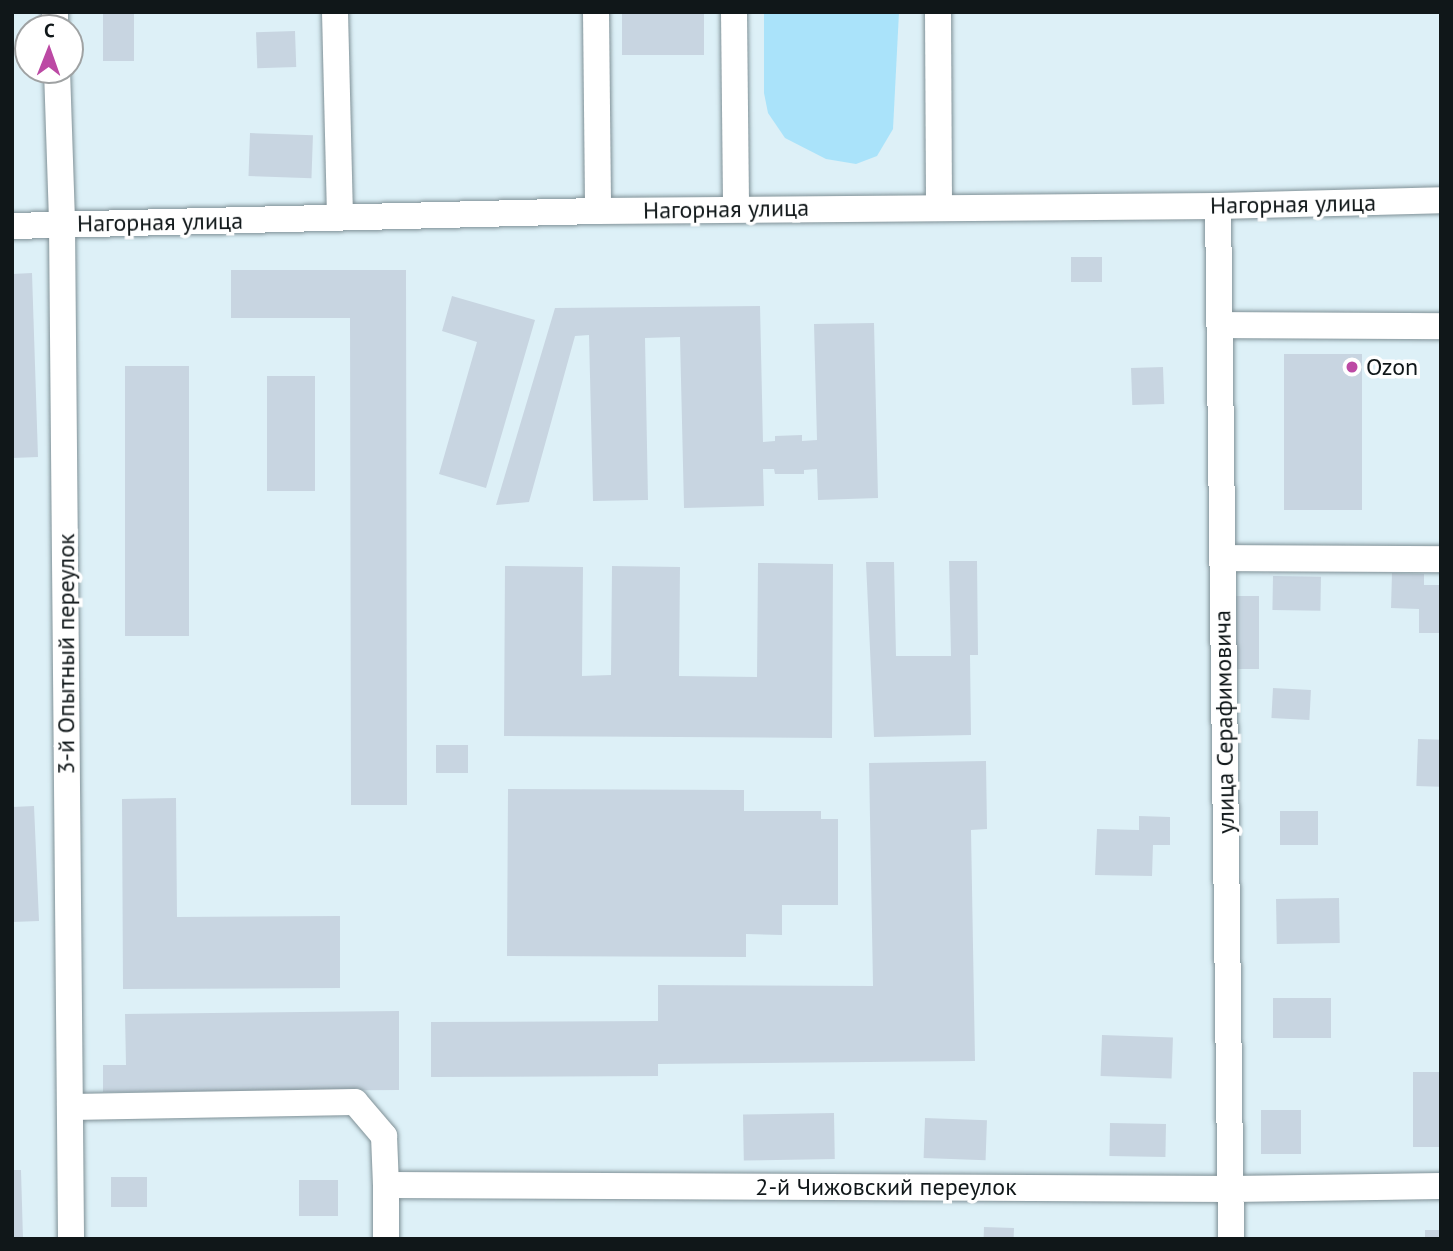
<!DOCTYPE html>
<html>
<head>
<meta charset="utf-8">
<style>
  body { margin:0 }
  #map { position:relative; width:1453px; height:1251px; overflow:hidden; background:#ddf0f7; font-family:"PT Sans",sans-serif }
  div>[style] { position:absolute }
  .green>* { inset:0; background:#aae3fa }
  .building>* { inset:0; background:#c8d5e1; transform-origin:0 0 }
  .roads { filter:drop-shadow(0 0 2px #7f9096) drop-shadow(0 0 2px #7f9096) }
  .minor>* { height:26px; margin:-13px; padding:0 13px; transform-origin:13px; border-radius:13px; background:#fff }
  .dots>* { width:19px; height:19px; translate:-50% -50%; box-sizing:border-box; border:4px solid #fff; border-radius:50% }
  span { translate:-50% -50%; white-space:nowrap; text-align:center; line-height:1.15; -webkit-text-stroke:7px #fff; paint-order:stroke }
  .street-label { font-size:24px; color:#101719 }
  .poi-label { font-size:24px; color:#101719 }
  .left { translate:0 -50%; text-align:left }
  .frame { position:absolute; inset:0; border:14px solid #101719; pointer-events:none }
  .north { position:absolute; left:14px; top:14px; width:70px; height:70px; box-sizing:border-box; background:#fff; border:2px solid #9fa2a3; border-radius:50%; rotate:1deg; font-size:19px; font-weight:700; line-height:28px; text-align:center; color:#101719 }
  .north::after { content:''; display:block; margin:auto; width:24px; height:32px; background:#bc49a4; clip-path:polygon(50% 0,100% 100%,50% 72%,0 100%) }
</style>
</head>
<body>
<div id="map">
  <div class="green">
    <div style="clip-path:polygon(764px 12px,899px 12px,893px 129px,877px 156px,856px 164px,826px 159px,785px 138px,768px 113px,764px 93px)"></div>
  </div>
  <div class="building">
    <div style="left:103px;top:12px;width:31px;height:49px"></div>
    <div style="left:622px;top:12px;width:82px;height:43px"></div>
    <div style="left:295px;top:31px;width:36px;height:39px;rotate:88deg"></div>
    <div style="left:250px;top:133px;width:63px;height:43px;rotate:2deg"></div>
    <div style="left:1071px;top:257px;width:31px;height:25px"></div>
    <div style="clip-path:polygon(231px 270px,406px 270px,407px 805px,351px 805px,350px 318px,231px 318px)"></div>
    <div style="clip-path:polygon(32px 273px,38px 457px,12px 458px,12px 274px)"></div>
    <div style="clip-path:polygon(452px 296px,535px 320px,486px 488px,439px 474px,477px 342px,442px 331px)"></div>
    <div style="clip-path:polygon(760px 306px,763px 442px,775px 441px,775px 436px,802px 435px,802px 441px,817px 440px,814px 324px,874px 323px,878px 498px,818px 500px,817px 469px,804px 470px,804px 474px,775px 474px,774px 469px,763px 469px,764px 506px,684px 508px,680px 337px,645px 338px,648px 500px,593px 501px,589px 335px,575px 336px,529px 502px,496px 505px,555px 308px)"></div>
    <div style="left:1284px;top:354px;width:78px;height:156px"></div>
    <div style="left:125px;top:366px;width:64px;height:270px"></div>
    <div style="left:1163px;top:367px;width:37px;height:32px;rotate:88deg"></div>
    <div style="left:315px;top:376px;width:115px;height:48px;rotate:90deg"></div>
    <div style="clip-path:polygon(949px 561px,977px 561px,978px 655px,970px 655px,971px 735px,874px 737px,866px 562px,894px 562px,896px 656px,951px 656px)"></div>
    <div style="clip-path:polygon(758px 563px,833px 564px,832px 738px,504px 736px,505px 566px,583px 567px,582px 676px,611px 675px,612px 566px,680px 567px,679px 676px,757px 677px)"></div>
    <div style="clip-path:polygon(1392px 573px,1424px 574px,1424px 585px,1441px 585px,1441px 633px,1419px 633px,1419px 609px,1391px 608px)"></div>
    <div style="left:1273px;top:576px;width:48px;height:34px;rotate:1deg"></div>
    <div style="left:1234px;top:596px;width:25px;height:73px"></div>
    <div style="left:1273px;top:688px;width:38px;height:30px;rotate:3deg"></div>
    <div style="left:1418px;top:739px;width:23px;height:47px;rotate:2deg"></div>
    <div style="left:436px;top:745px;width:32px;height:28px"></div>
    <div style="clip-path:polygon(986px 761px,987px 829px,971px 830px,975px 1061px,658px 1064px,658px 1076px,431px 1077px,431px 1022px,658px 1021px,658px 985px,873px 986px,869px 763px)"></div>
    <div style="clip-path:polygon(508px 789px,744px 790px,744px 811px,821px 811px,821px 819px,838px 819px,838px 905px,782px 905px,782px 935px,746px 934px,746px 957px,507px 956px)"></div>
    <div style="clip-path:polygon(176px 798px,177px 917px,340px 916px,340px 988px,123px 989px,122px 799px)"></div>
    <div style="clip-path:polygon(34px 806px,39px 921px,12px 922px,12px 807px)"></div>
    <div style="left:1280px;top:811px;width:38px;height:34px"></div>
    <div style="clip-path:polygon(1139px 816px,1170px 817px,1170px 845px,1153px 845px,1152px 876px,1095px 875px,1097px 829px,1139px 830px)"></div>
    <div style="left:1339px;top:898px;width:45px;height:63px;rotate:89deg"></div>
    <div style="left:1273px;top:998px;width:58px;height:40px"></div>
    <div style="clip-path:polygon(399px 1011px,399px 1090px,103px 1092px,103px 1065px,126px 1065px,125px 1014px)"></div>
    <div style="left:1102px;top:1035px;width:71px;height:41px;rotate:2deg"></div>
    <div style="left:1413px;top:1072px;width:28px;height:75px"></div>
    <div style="left:1261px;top:1110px;width:40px;height:44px"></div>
    <div style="left:834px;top:1113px;width:46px;height:91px;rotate:89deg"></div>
    <div style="left:925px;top:1118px;width:62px;height:40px;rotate:2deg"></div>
    <div style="left:1110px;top:1123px;width:56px;height:33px;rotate:1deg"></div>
    <div style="clip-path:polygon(12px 1170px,21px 1170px,23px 1239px,12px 1239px)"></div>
    <div style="left:111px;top:1177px;width:36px;height:30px"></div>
    <div style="left:299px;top:1180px;width:39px;height:36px"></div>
    <div style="left:984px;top:1227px;width:30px;height:12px;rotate:2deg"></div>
    <div style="left:1425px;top:1230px;width:16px;height:9px"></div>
  </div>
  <div class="roads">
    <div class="minor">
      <div style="left:55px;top:12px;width:16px;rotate:90deg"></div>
      <div style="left:335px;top:12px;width:205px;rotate:88.6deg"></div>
      <div style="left:596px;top:12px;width:199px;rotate:89.4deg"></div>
      <div style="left:734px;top:12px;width:197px;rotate:89.4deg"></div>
      <div style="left:938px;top:12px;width:195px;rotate:89.7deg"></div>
      <div style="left:57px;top:70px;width:154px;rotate:88.1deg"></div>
      <div style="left:62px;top:224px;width:1015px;rotate:89.49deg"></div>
      <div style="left:1218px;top:206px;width:1033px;rotate:89.28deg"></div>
      <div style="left:12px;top:226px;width:586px;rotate:-1.47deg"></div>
      <div style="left:598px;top:211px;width:620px;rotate:-0.46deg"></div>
      <div style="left:1218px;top:206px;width:223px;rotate:-1.5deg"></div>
      <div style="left:1220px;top:325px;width:221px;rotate:0.3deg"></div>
      <div style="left:1222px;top:558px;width:219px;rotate:0.3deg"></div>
      <div style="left:70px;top:1107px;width:285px;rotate:-1deg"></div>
      <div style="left:355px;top:1102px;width:45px;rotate:49.5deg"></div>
      <div style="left:384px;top:1136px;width:49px;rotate:87.7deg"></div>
      <div style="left:386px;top:1239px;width:54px;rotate:-90deg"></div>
      <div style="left:386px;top:1185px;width:845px;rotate:0.27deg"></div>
      <div style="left:1231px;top:1189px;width:210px;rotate:-0.8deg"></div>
    </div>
  </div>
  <div class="dots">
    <div style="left:1352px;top:367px;background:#bc49a4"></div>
  </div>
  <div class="street-label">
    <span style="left:1293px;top:204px;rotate:-1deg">Нагорная улица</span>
    <span style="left:726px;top:209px;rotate:-1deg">Нагорная улица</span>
    <span style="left:160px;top:222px;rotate:-1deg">Нагорная улица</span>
    <span style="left:66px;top:654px;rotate:-90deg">3-й Опытный переулок</span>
    <span style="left:1224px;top:722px;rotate:-91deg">улица Серафимовича</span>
    <span style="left:886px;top:1187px">2-й Чижовский переулок</span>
  </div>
  <div class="poi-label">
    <span class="left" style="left:1366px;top:367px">Ozon</span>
  </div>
  <div class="frame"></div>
  <div class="north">С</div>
</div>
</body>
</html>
